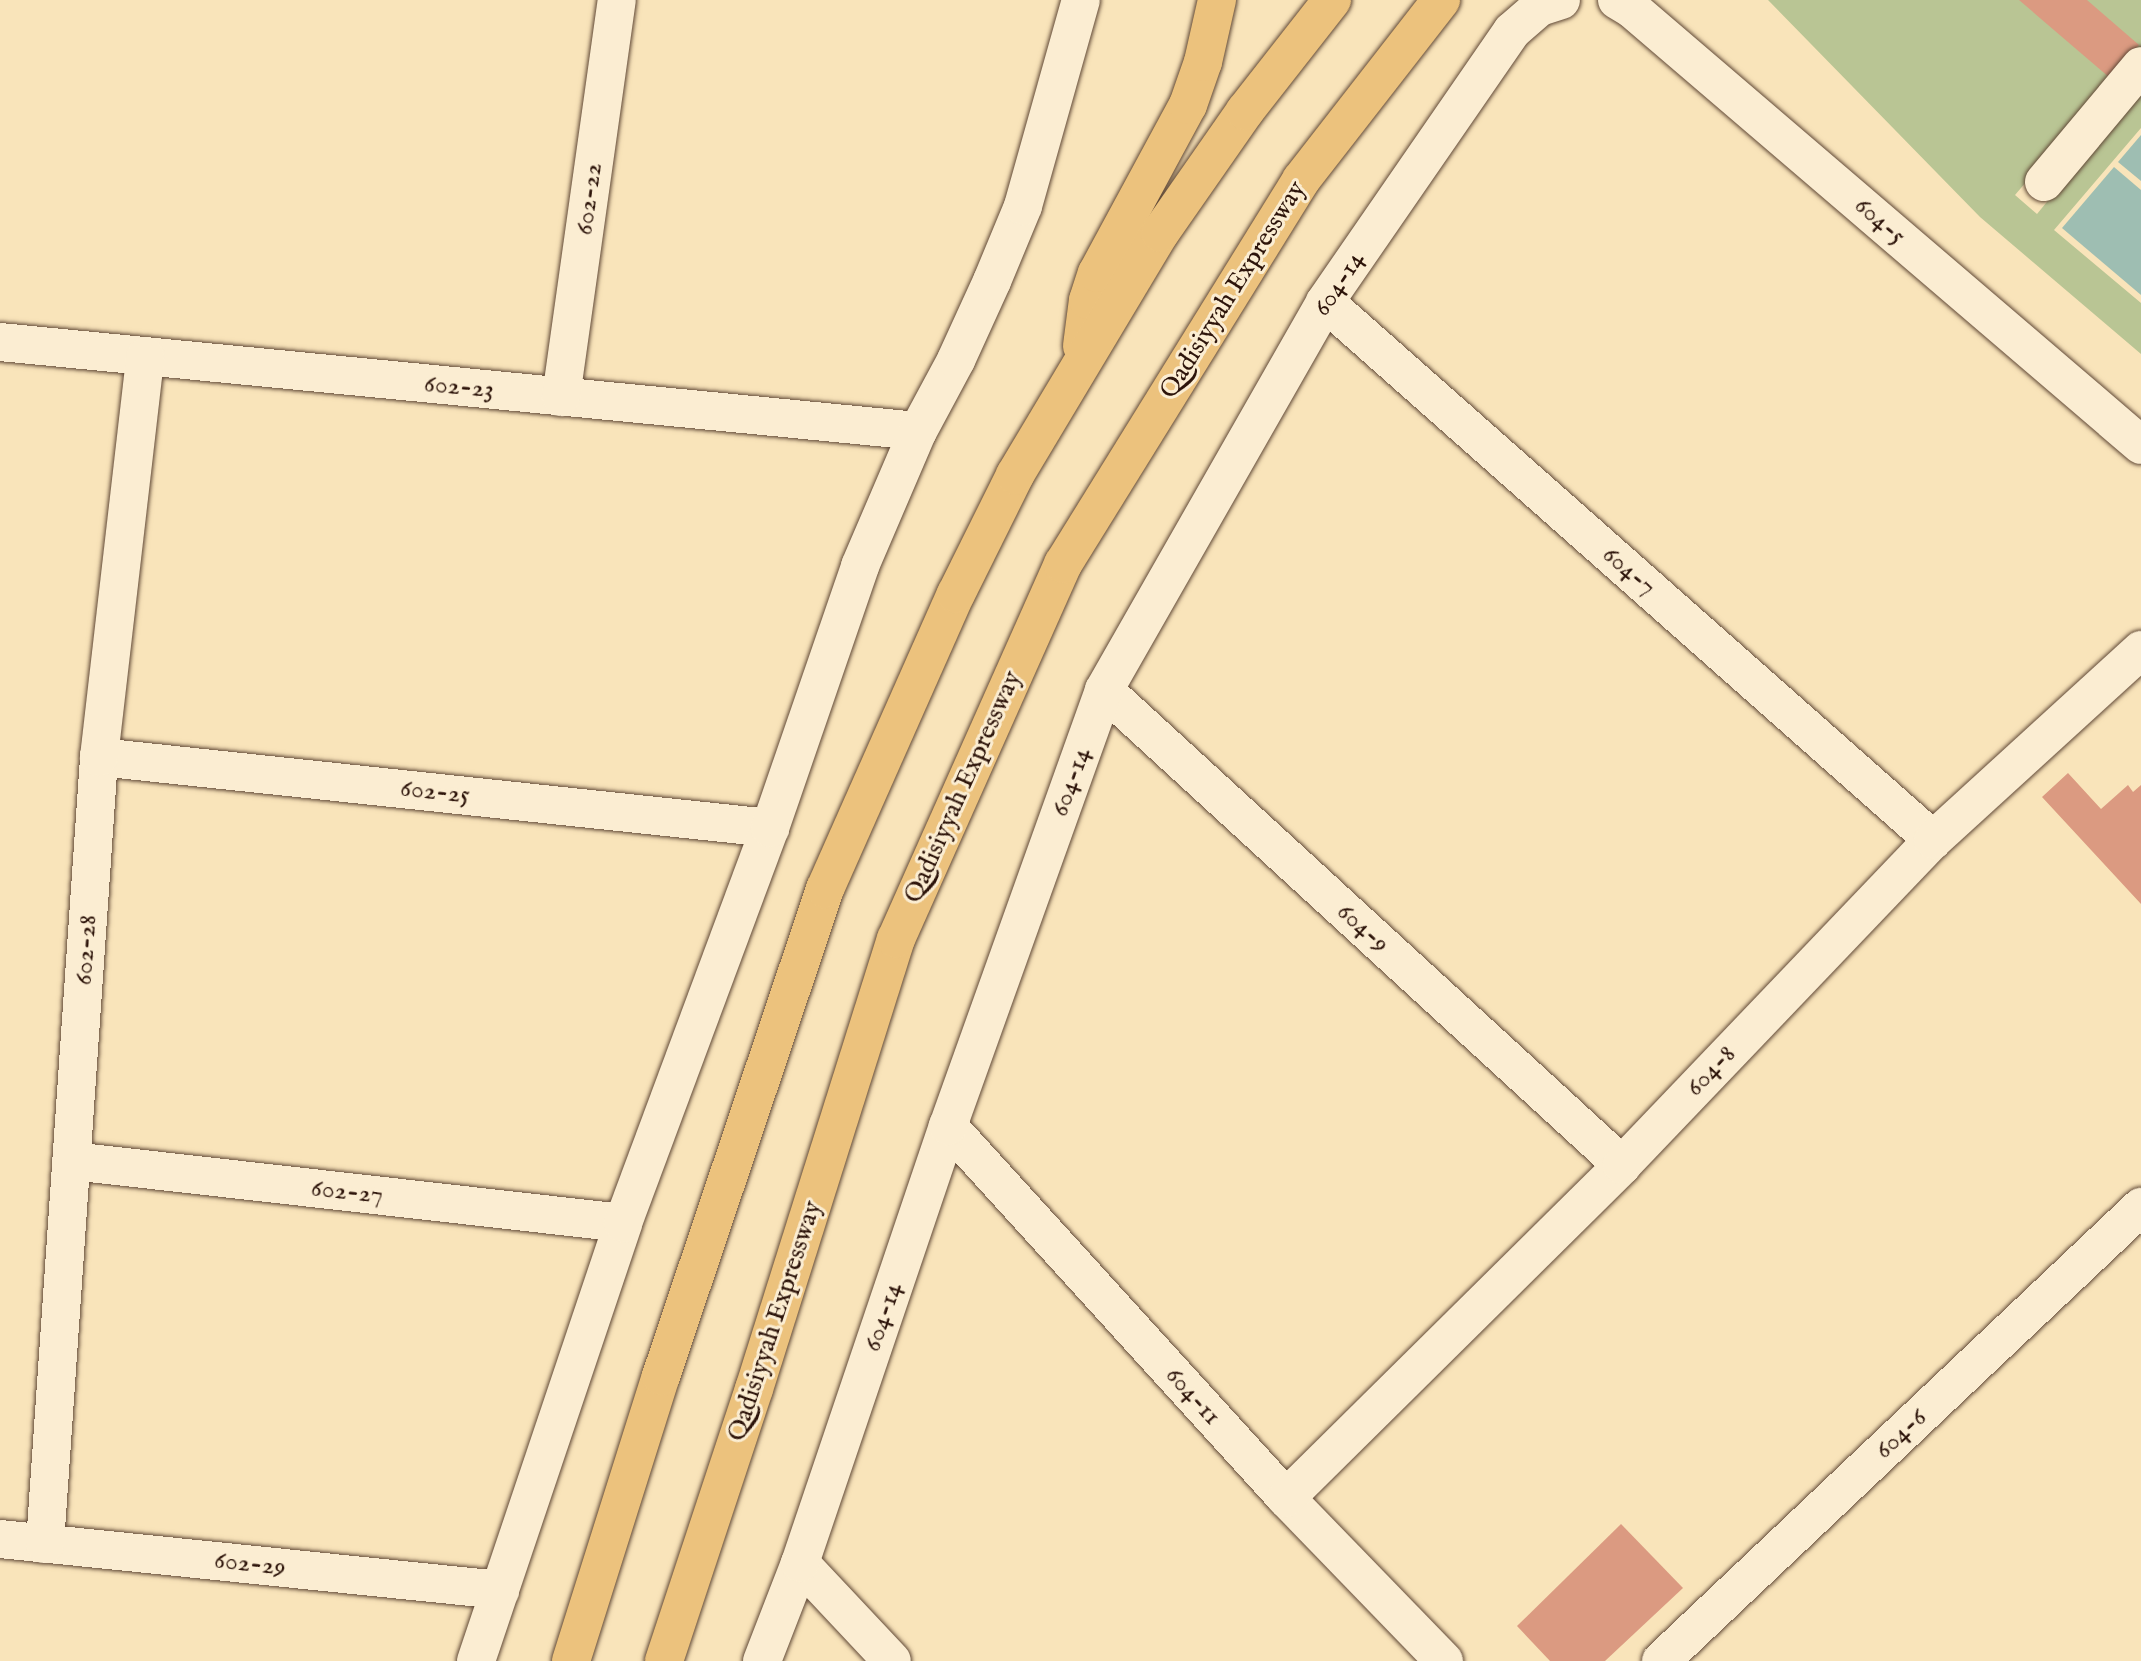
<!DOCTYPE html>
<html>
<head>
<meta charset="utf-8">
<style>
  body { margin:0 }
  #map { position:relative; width:2141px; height:1661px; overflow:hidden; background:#f9e4ba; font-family:"IM FELL English",serif }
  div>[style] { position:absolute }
  .green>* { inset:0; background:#b9c594 }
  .water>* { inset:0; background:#9ebeb2 }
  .building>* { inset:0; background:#db9a81 }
  .roads { filter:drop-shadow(0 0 2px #604836) drop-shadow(0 0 2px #604836) }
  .minor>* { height:38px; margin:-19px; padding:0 19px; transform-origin:19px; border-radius:19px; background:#fbedd2 }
  .highway>* { height:38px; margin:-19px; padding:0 19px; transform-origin:19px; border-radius:19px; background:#ecc27d }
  span { translate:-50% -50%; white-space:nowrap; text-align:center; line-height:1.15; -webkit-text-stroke:6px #fbedd2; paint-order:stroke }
  .street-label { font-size:26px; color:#2d140a }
</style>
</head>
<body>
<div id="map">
  <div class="green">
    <div style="clip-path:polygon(1768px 0,2141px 0,2141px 47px,2015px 195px,2037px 214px,2141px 87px,2141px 128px,2054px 230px,2141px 303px,2141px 354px,1980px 217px)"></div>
  </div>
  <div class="water">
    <div style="clip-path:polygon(2141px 135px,2141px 181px,2118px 162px)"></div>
    <div style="clip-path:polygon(2114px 167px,2141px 190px,2141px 295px,2062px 228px)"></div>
  </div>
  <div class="building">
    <div style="clip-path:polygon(2019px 0,2087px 0,2139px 45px,2110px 78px)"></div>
    <div style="clip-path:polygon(2068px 773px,2101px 809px,2128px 785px,2133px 792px,2141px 785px,2141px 904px,2042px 797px)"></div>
    <div style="clip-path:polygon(1621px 1524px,1683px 1588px,1605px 1661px,1550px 1661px,1517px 1626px)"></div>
  </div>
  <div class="roads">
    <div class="minor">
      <div style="left:1617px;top:0;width:17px;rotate:31deg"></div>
      <div style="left:1632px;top:9px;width:670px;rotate:40.58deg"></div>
      <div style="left:2044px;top:182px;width:151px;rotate:-50.1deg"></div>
      <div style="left:1325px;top:302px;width:812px;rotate:41.5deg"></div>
      <div style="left:0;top:342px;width:922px;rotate:5.54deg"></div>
      <div style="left:561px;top:397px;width:401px;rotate:-82deg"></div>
      <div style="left:1104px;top:690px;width:703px;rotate:42.52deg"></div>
      <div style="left:99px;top:757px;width:675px;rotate:6.04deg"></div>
      <div style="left:948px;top:1126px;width:503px;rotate:47.74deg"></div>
      <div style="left:1286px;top:1498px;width:227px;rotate:45.9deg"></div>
      <div style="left:72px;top:1161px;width:554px;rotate:6.42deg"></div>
      <div style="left:1286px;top:1498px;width:473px;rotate:-44.7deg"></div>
      <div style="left:1622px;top:1165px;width:450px;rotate:-46.3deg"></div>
      <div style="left:1933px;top:840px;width:282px;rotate:-42.4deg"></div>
      <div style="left:0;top:1539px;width:503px;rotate:5.82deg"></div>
      <div style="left:45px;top:1544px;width:789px;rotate:-86.07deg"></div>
      <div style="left:99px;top:757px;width:403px;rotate:-83.4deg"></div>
      <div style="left:800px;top:1563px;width:134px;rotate:46.8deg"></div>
      <div style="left:476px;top:1661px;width:462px;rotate:-71.4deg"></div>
      <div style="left:623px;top:1223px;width:421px;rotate:-69.6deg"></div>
      <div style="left:770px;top:828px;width:277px;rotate:-71deg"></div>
      <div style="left:860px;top:566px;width:147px;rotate:-66.8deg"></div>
      <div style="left:918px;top:431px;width:81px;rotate:-61.8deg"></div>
      <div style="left:956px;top:360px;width:87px;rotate:-65.5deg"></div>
      <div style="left:992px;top:281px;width:81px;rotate:-67.5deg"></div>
      <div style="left:1023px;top:206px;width:214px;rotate:-74.3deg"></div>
      <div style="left:762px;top:1661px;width:105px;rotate:-68.8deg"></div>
      <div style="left:800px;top:1563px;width:461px;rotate:-71.3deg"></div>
      <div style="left:948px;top:1126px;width:463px;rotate:-70.3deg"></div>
      <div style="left:1104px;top:690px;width:447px;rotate:-60.3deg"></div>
      <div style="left:1325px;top:302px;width:329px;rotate:-55.4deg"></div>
      <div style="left:1512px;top:31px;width:37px;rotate:-41deg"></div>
      <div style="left:1540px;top:7px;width:22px;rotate:-18deg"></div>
      <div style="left:1661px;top:1661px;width:661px;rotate:-43.41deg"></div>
    </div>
    <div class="highway">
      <div style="left:1082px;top:346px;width:46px;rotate:-82.6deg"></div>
      <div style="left:1088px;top:300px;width:28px;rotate:-72deg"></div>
      <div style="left:1097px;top:273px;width:191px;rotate:-61.6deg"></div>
      <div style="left:1188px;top:105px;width:46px;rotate:-70.8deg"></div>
      <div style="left:1203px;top:62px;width:64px;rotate:-77.3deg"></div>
      <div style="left:571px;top:1661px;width:299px;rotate:-72.5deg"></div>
      <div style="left:661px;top:1376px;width:514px;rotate:-71.39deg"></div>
      <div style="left:825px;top:889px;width:323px;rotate:-66.1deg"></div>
      <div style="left:956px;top:594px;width:133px;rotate:-63.6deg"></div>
      <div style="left:1015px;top:475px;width:282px;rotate:-59.1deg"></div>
      <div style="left:1160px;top:233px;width:149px;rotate:-55.1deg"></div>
      <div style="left:1245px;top:111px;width:141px;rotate:-51.9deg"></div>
      <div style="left:664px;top:1661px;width:287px;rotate:-71.7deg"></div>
      <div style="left:754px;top:1389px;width:472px;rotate:-72.5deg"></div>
      <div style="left:896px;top:939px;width:411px;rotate:-66deg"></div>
      <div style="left:1063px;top:564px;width:452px;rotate:-58.2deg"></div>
      <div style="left:1301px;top:180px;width:228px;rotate:-52.1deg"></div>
    </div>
  </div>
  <div class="street-label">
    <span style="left:589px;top:199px;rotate:-82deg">602-22</span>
    <span style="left:1880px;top:221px;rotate:41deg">604-5</span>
    <span style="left:1339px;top:284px;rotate:-57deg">604-14</span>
    <span style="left:1233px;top:290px;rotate:-58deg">Qadisiyyah Expressway</span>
    <span style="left:459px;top:387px;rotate:5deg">602-23</span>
    <span style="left:1629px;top:571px;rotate:41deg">604-7</span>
    <span style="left:1071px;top:782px;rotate:-70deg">604-14</span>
    <span style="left:963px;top:787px;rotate:-66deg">Qadisiyyah Expressway</span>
    <span style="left:435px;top:792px;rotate:6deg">602-25</span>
    <span style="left:1363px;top:928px;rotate:42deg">604-9</span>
    <span style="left:86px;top:950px;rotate:-86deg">602-28</span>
    <span style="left:1711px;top:1071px;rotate:-46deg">604-8</span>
    <span style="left:347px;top:1192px;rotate:6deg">602-27</span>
    <span style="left:883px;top:1317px;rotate:-71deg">604-14</span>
    <span style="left:775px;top:1321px;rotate:-72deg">Qadisiyyah Expressway</span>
    <span style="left:1193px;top:1396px;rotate:48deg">604-11</span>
    <span style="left:1901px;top:1434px;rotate:-43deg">604-6</span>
    <span style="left:250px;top:1564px;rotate:6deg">602-29</span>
  </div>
</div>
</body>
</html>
